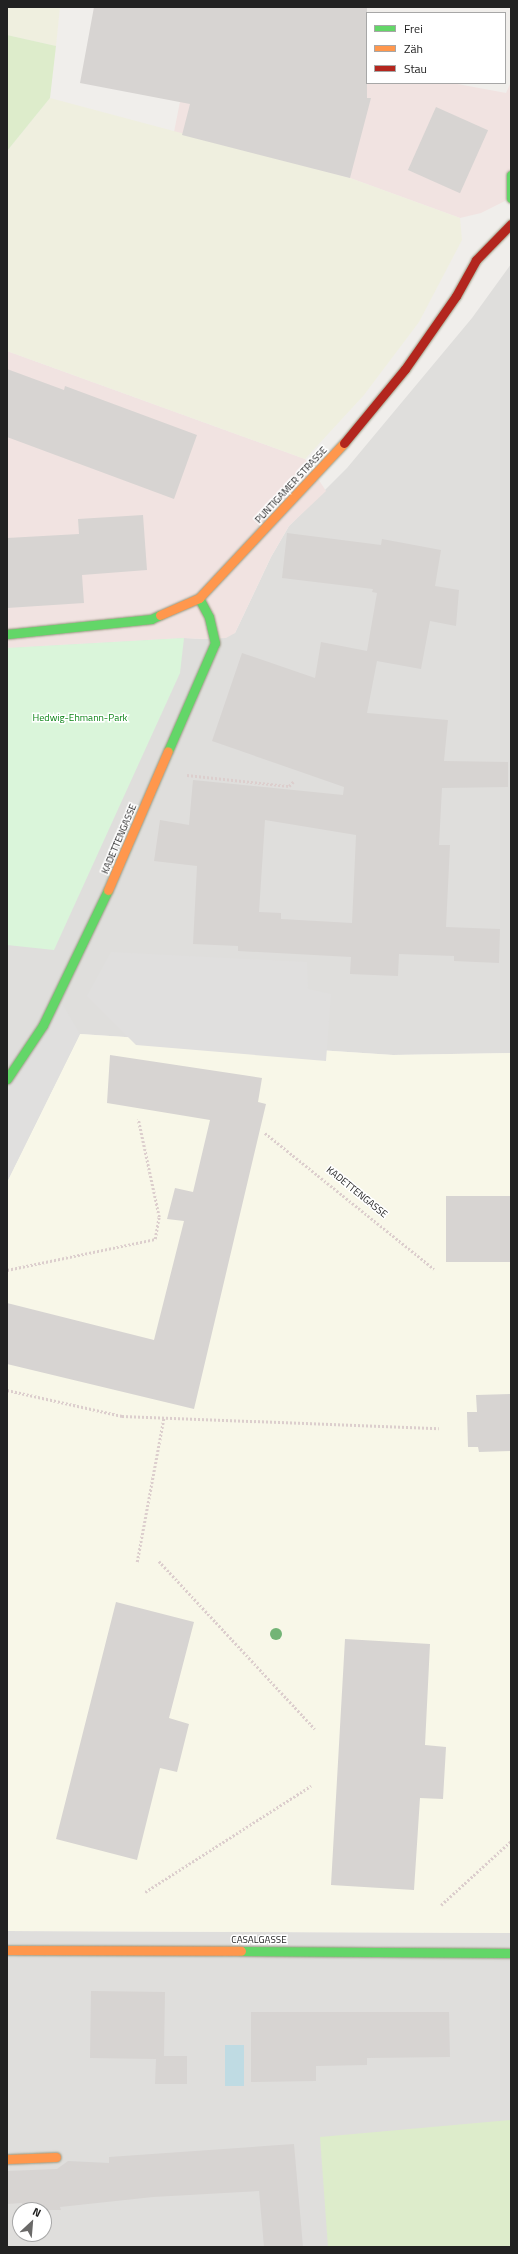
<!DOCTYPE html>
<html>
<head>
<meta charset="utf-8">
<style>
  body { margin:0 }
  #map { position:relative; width:518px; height:2254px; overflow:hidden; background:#f0eeeb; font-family:"Titillium Web",sans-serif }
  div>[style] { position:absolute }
  .residential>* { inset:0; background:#dfdedc }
  .commercial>* { inset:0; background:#f1e3e1 }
  .education>* { inset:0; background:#f8f7e8 }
  .farmland>* { inset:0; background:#efefdf }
  .grass>* { inset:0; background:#ddeccb }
  .park>* { inset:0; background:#daf5da }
  .parking>* { inset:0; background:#e0dfde }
  .water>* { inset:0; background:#bfdbe3; transform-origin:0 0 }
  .building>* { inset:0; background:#d7d4d2; transform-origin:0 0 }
  .path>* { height:2.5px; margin-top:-1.25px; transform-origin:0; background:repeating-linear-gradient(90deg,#dccecd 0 2px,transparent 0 4px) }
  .roads { filter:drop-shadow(0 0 1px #999a82) drop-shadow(0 0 1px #999a82) }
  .fast>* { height:9px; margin:-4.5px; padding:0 4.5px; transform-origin:4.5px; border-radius:4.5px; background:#63d668 }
  .slow>* { height:9px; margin:-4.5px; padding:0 4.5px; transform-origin:4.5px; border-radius:4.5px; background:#ff974d }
  .jam>* { height:9px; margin:-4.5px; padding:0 4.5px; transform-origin:4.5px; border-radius:4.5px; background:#b3261e }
  .trees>* { width:12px; height:12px; margin:-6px; border-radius:50%; background:#73b476 }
  span { translate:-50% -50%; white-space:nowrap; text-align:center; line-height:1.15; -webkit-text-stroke:3px #fff; paint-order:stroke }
  .street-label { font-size:10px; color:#222 }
  .park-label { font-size:10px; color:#0c8416 }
  .frame { position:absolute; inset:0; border:8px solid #222; pointer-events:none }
  .legend { position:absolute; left:366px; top:12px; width:140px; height:72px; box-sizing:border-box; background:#fff; border:1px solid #a7a7a7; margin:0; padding:5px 7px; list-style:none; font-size:12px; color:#222 }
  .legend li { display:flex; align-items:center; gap:8px; height:20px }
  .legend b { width:20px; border:1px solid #a7a7a7 }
  .north { position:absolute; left:12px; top:2202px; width:40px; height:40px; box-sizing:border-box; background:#fff; border:1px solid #a7a7a7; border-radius:50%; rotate:26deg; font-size:11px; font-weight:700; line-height:16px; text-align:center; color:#222 }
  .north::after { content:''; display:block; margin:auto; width:14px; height:18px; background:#6a6968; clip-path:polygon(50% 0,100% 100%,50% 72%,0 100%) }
</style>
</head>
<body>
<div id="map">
  <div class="residential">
    <div style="clip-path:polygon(511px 264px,511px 1053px,393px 1055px,80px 1034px,7px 1182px,7px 648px,184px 638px,206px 639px,235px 633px,271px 557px,289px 526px,347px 468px,472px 318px)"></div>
    <div style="clip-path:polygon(evenodd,7px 1931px,511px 1933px,511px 2247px,7px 2247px,7px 1931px,20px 2210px,44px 2210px,44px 2234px,20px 2234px,20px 2210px)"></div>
  </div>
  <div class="commercial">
    <div style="clip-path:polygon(193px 36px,367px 83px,452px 83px,506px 93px,511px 82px,511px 198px,481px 213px,460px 218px,350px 178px,174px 132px)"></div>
    <div style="clip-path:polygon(7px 351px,305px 459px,326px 491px,289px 526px,271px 557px,235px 633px,226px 638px,206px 639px,183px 638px,7px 648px)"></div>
  </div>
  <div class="education">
    <div style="clip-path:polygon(80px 1034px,393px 1055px,511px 1053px,511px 1933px,7px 1931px,7px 1182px)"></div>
  </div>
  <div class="farmland">
    <div style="clip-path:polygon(7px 7px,60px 7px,56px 46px,7px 35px)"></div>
    <div style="clip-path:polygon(50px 98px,350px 178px,460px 218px,462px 240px,419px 322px,364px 395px,305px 459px,7px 351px,7px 151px)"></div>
  </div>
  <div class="grass">
    <div style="clip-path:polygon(7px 35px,56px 46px,50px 98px,7px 151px)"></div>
    <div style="clip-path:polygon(511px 2120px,511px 2247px,328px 2247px,320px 2137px)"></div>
  </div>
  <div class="park">
    <div style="clip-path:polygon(184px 638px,180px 673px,54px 950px,7px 945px,7px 648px)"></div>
  </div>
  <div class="parking">
    <div style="clip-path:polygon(111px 952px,307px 962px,308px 989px,331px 994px,326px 1061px,136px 1045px,87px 996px)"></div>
    <div style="clip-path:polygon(57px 995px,80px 1034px,7px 1182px,7px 1078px)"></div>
  </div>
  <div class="water">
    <div style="left:225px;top:2045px;width:19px;height:41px"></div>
  </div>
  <div class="building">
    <div style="clip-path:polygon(94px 7px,367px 7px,367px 98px,371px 98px,350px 178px,182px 135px,190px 104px,80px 83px)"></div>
    <div style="left:436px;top:107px;width:57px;height:69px;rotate:24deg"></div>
    <div style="clip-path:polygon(7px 369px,64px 390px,65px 386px,197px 435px,174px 499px,7px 437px)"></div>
    <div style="clip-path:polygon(143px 515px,147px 570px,82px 575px,84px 603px,7px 608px,7px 538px,79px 534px,78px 519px)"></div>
    <div style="clip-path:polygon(evenodd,287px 533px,381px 545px,382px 539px,441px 550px,435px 586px,459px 590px,456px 626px,430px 621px,421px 669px,377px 661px,367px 713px,448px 720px,444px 761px,508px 762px,508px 787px,442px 788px,439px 845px,450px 845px,446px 927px,500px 929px,499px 963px,454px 961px,454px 956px,399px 954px,398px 976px,350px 974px,351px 957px,238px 951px,238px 946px,193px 944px,197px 866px,154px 861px,160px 820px,189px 825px,193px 780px,343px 795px,344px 787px,212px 741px,242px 653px,315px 678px,321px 642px,367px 651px,377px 593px,372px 592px,373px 589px,282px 578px,287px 533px,265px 820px,356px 835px,352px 923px,281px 919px,281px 913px,259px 912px,265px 820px)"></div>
    <div style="clip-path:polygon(110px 1055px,262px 1078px,258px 1102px,266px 1104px,194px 1409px,7px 1364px,7px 1303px,154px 1340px,184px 1221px,167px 1219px,175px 1188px,193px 1192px,210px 1120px,107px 1103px)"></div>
    <div style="left:511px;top:1196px;width:66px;height:65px;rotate:90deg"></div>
    <div style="clip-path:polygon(511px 1394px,511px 1451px,479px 1452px,478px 1447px,468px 1447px,467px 1412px,477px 1412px,476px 1395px)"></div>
    <div style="clip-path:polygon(116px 1602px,194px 1622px,169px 1718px,189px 1724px,177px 1772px,160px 1768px,137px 1860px,56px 1839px)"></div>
    <div style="clip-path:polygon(345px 1639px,430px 1644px,425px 1745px,446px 1747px,443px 1799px,420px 1798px,414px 1890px,331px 1885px)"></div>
    <div style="clip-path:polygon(91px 1991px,165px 1992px,164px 2056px,187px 2056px,187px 2084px,155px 2084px,156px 2059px,90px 2058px)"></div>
    <div style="clip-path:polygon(251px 2012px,449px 2012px,450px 2057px,367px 2058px,367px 2065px,316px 2066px,316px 2081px,251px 2082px)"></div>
    <div style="clip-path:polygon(294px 2144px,303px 2247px,264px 2247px,259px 2191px,153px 2197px,60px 2207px,61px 2210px,23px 2210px,22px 2203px,7px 2204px,7px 2171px,57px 2169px,68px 2161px,109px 2163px,109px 2157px)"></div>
  </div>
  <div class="path">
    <div style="left:187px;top:775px;width:103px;rotate:6.2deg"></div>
    <div style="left:289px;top:786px;width:6px;rotate:-45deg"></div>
    <div style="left:265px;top:1133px;width:217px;rotate:38.8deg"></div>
    <div style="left:7px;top:1270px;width:151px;rotate:-11.8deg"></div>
    <div style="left:155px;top:1239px;width:22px;rotate:-80deg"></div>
    <div style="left:159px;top:1217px;width:100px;rotate:-102.1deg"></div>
    <div style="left:7px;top:1390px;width:118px;rotate:12.7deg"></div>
    <div style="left:122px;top:1416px;width:317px;rotate:2.2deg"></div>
    <div style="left:159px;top:1561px;width:229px;rotate:47.1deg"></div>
    <div style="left:137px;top:1562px;width:147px;rotate:-79.5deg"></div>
    <div style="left:145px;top:1892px;width:197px;rotate:-32.6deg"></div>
    <div style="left:441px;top:1905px;width:95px;rotate:-42.4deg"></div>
  </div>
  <div class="roads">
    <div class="fast">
      <div style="left:511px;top:175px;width:23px;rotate:90deg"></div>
      <div style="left:7px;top:634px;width:145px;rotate:-5.9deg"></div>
      <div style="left:151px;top:619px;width:10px;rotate:-24deg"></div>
      <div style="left:168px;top:751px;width:118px;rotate:-66.5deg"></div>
      <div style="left:215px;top:643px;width:27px;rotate:-103deg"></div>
      <div style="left:209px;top:617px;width:21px;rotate:-118deg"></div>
      <div style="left:7px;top:1079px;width:65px;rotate:-56.3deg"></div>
      <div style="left:43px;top:1025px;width:150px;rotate:-64.3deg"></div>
      <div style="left:241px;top:1951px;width:270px;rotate:0.4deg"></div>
    </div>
    <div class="slow">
      <div style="left:160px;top:615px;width:43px;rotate:-23.6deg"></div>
      <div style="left:199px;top:598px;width:212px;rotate:-46.9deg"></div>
      <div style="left:108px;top:890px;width:151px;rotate:-66.7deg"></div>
      <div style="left:7px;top:1950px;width:234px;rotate:0.2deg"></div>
      <div style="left:7px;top:2159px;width:49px;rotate:-2.3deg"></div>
    </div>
    <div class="jam">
      <div style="left:344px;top:443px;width:96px;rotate:-50.5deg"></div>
      <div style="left:405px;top:369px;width:89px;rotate:-55.1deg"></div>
      <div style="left:456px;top:296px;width:41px;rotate:-60.9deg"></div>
      <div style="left:476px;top:260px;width:50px;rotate:-45.8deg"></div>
    </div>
  </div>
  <div class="trees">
    <div style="left:276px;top:1634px"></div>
  </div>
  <div class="street-label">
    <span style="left:291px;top:485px;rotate:-47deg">PUNTIGAMER STRASSE</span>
    <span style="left:119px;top:839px;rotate:-67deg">KADETTENGASSE</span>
    <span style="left:357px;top:1192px;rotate:39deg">KADETTENGASSE</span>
    <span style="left:259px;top:1940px">CASALGASSE</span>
  </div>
  <div class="park-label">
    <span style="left:80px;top:718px">Hedwig-Ehmann-Park</span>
  </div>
  <div class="frame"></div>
  <ul class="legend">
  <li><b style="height:5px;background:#63d668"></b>Frei</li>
  <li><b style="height:5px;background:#ff974d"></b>Zäh</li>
  <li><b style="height:5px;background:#b3261e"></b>Stau</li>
  </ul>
  <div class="north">N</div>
</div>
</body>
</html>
